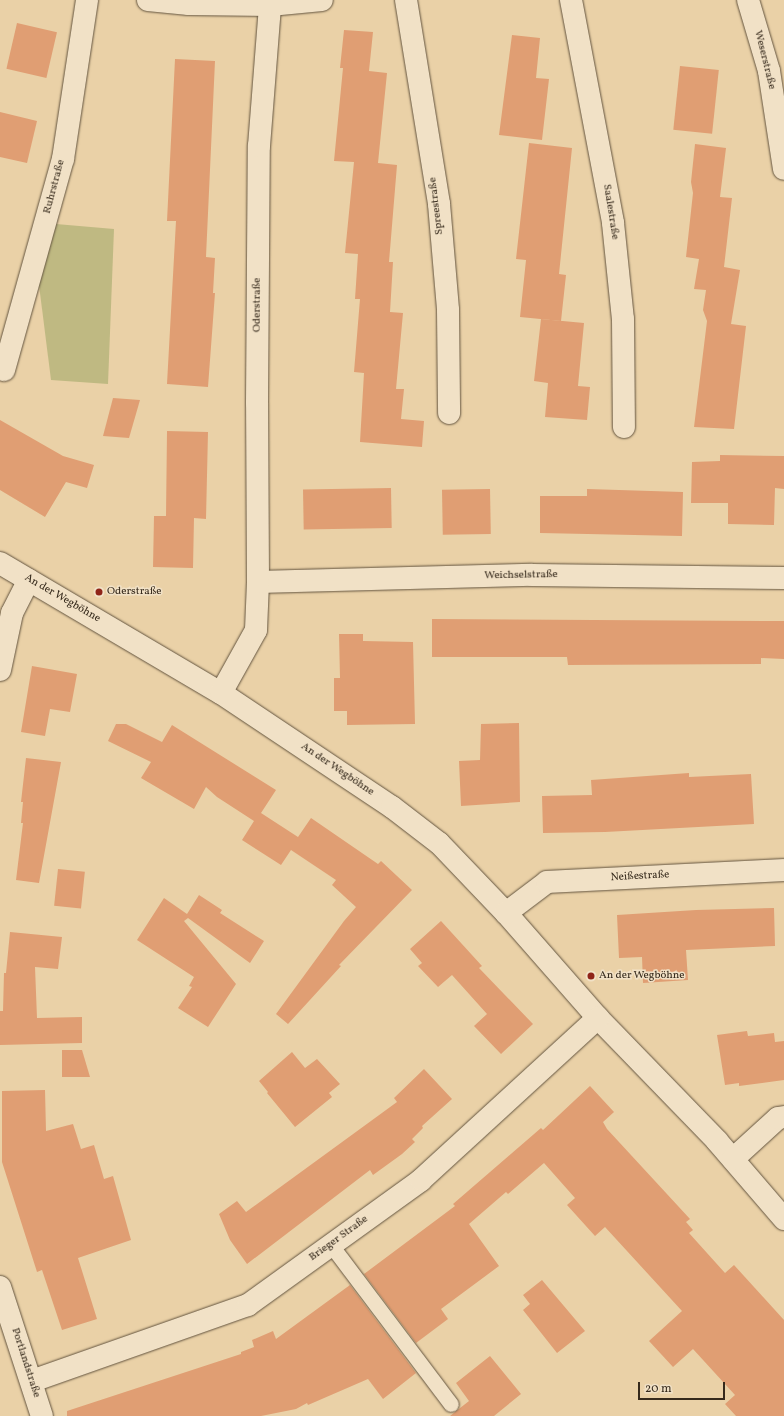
<!DOCTYPE html>
<html>
<head>
<meta charset="utf-8">
<style>
  body { margin:0 }
  #map { position:relative; width:784px; height:1416px; overflow:hidden; background:#ead1a7; font-family:Vollkorn,serif }
  div>[style] { position:absolute }
  .green>* { inset:0; background:#bfb982 }
  .building>* { inset:0; background:#e09e73; transform-origin:0 0 }
  .roads { filter:drop-shadow(0 0 1px #63543f) drop-shadow(0 0 1px #63543f) }
  .service>* { height:15px; margin:-7.5px; padding:0 7.5px; transform-origin:7.5px; border-radius:7.5px; background:#f1e1c6 }
  .minor>* { height:22px; margin:-11px; padding:0 11px; transform-origin:11px; border-radius:11px; background:#f1e1c6 }
  .dots>* { width:11px; height:11px; translate:-50% -50%; box-sizing:border-box; border:2px solid #f1e1c6; border-radius:50% }
  span { translate:-50% -50%; white-space:nowrap; text-align:center; line-height:1.15; -webkit-text-stroke:3px #f1e1c6; paint-order:stroke }
  .street-label { font-size:11px; color:#362a1c }
  .poi-label { font-size:11px; color:#362a1c }
  .left { translate:0 -50%; text-align:left }
  .scale { position:absolute; left:638px; top:1382px; width:87px; height:18px; box-sizing:border-box; border:2px solid #362a1c; border-top:0; padding-left:5px; font-size:12px; line-height:14px; white-space:nowrap; color:#362a1c; -webkit-text-stroke:3px #f1e1c6; paint-order:stroke }
</style>
</head>
<body>
<div id="map">
  <div class="green">
    <div style="clip-path:polygon(56px 224px,114px 229px,108px 384px,51px 380px,39px 285px)"></div>
  </div>
  <div class="building">
    <div style="left:17px;top:23px;width:41px;height:47px;rotate:13deg"></div>
    <div style="clip-path:polygon(344px 30px,373px 32px,369px 71px,387px 73px,378px 163px,397px 165px,389px 262px,393px 262px,390px 312px,403px 313px,396px 389px,404px 389px,401px 419px,424px 421px,422px 447px,360px 442px,364px 373px,354px 372px,360px 299px,355px 299px,358px 254px,345px 253px,354px 162px,334px 161px,343px 68px,340px 68px)"></div>
    <div style="clip-path:polygon(512px 35px,540px 38px,536px 78px,549px 79px,542px 140px,499px 135px)"></div>
    <div style="clip-path:polygon(175px 59px,215px 61px,206px 257px,215px 258px,213px 293px,215px 293px,208px 387px,167px 384px,176px 221px,167px 221px)"></div>
    <div style="left:680px;top:66px;width:39px;height:64px;rotate:6deg"></div>
    <div style="clip-path:polygon(0 112px,37px 121px,27px 163px,0 157px)"></div>
    <div style="clip-path:polygon(529px 143px,572px 148px,559px 274px,566px 275px,561px 321px,520px 317px,526px 260px,516px 259px)"></div>
    <div style="clip-path:polygon(695px 144px,726px 148px,720px 197px,732px 198px,724px 267px,740px 270px,731px 324px,746px 326px,734px 429px,694px 427px,707px 321px,703px 310px,706px 290px,694px 289px,699px 259px,686px 257px,693px 193px,691px 182px)"></div>
    <div style="clip-path:polygon(541px 319px,584px 323px,578px 386px,590px 387px,587px 420px,545px 417px,548px 383px,534px 381px)"></div>
    <div style="clip-path:polygon(113px 398px,140px 400px,129px 438px,103px 436px)"></div>
    <div style="clip-path:polygon(0 420px,63px 456px,94px 465px,87px 488px,66px 482px,45px 517px,0 490px)"></div>
    <div style="clip-path:polygon(167px 431px,208px 432px,206px 519px,194px 518px,193px 568px,153px 567px,154px 516px,166px 516px)"></div>
    <div style="clip-path:polygon(720px 455px,784px 456px,784px 489px,775px 488px,774px 525px,728px 524px,728px 503px,691px 503px,692px 462px,720px 461px)"></div>
    <div style="left:391px;top:488px;width:40px;height:88px;rotate:89deg"></div>
    <div style="left:490px;top:489px;width:45px;height:48px;rotate:89deg"></div>
    <div style="clip-path:polygon(587px 489px,683px 492px,682px 536px,540px 533px,540px 496px,587px 496px)"></div>
    <div style="clip-path:polygon(432px 619px,784px 621px,784px 659px,761px 658px,761px 664px,568px 665px,567px 657px,432px 657px)"></div>
    <div style="clip-path:polygon(339px 634px,363px 634px,363px 641px,413px 642px,415px 724px,347px 725px,347px 711px,334px 711px,334px 678px,340px 678px)"></div>
    <div style="clip-path:polygon(32px 666px,77px 674px,70px 712px,50px 709px,45px 736px,21px 732px)"></div>
    <div style="clip-path:polygon(519px 723px,520px 802px,461px 806px,459px 761px,480px 760px,481px 724px)"></div>
    <div style="clip-path:polygon(116px 724px,126px 724px,162px 742px,172px 725px,276px 790px,261px 813px,298px 837px,311px 818px,378px 864px,381px 861px,412px 890px,339px 965px,341px 966px,288px 1024px,276px 1014px,344px 921px,356px 907px,332px 885px,336px 880px,291px 850px,281px 865px,242px 840px,254px 821px,217px 797px,206px 787px,194px 809px,141px 778px,151px 762px,108px 741px)"></div>
    <div style="clip-path:polygon(26px 758px,61px 762px,39px 883px,16px 880px,23px 823px,21px 823px,23px 802px,21px 802px)"></div>
    <div style="clip-path:polygon(689px 773px,689px 777px,751px 774px,754px 824px,605px 832px,543px 833px,542px 796px,592px 795px,591px 780px)"></div>
    <div style="left:58px;top:869px;width:27px;height:37px;rotate:6deg"></div>
    <div style="clip-path:polygon(199px 895px,222px 910px,220px 913px,264px 941px,250px 963px,188px 918px,184px 921px,236px 984px,208px 1027px,178px 1008px,192px 987px,189px 986px,194px 977px,137px 940px,164px 898px,187px 914px)"></div>
    <div style="clip-path:polygon(774px 908px,775px 946px,686px 950px,688px 980px,643px 983px,642px 957px,619px 958px,617px 915px,696px 910px)"></div>
    <div style="clip-path:polygon(441px 921px,482px 966px,479px 968px,533px 1024px,501px 1054px,474px 1026px,487px 1014px,452px 975px,438px 987px,418px 966px,422px 963px,410px 949px)"></div>
    <div style="clip-path:polygon(10px 932px,62px 937px,58px 969px,35px 967px,37px 1018px,82px 1017px,82px 1043px,0 1045px,0 1011px,3px 1011px,4px 973px,6px 973px)"></div>
    <div style="clip-path:polygon(747px 1031px,748px 1036px,774px 1033px,775px 1042px,784px 1041px,784px 1080px,739px 1086px,739px 1083px,725px 1085px,717px 1035px)"></div>
    <div style="clip-path:polygon(62px 1050px,82px 1050px,90px 1077px,62px 1077px)"></div>
    <div style="clip-path:polygon(292px 1052px,305px 1068px,317px 1059px,340px 1084px,329px 1093px,332px 1097px,295px 1127px,267px 1093px,268px 1092px,259px 1081px)"></div>
    <div style="clip-path:polygon(424px 1069px,452px 1099px,422px 1126px,423px 1128px,412px 1139px,415px 1142px,402px 1154px,373px 1175px,370px 1170px,247px 1264px,230px 1240px,219px 1214px,237px 1201px,246px 1212px,397px 1102px,394px 1098px)"></div>
    <div style="clip-path:polygon(590px 1086px,614px 1112px,603px 1122px,607px 1129px,690px 1219px,686px 1222px,693px 1230px,689px 1233px,725px 1273px,734px 1265px,784px 1320px,784px 1416px,736px 1416px,725px 1404px,735px 1395px,693px 1349px,673px 1367px,649px 1341px,682px 1311px,605px 1227px,595px 1236px,567px 1205px,575px 1198px,544px 1163px,508px 1194px,506px 1192px,469px 1224px,499px 1266px,441px 1309px,448px 1319px,416px 1343px,364px 1274px,455px 1206px,453px 1204px,541px 1128px,543px 1130px)"></div>
    <div style="clip-path:polygon(45px 1090px,46px 1131px,73px 1124px,81px 1149px,94px 1145px,104px 1179px,113px 1176px,131px 1240px,78px 1258px,97px 1319px,62px 1330px,42px 1270px,37px 1272px,2px 1162px,2px 1091px)"></div>
    <div style="clip-path:polygon(542px 1280px,585px 1331px,557px 1353px,523px 1310px,530px 1304px,523px 1295px)"></div>
    <div style="clip-path:polygon(350px 1285px,416px 1373px,383px 1399px,368px 1379px,308px 1405px,307px 1403px,296px 1409px,261px 1416px,67px 1416px,67px 1411px,241px 1354px,241px 1352px,254px 1347px,252px 1340px,273px 1331px,276px 1339px)"></div>
    <div style="clip-path:polygon(490px 1356px,521px 1394px,494px 1416px,450px 1416px,469px 1401px,456px 1383px)"></div>
  </div>
  <div class="roads">
    <div class="service">
      <div style="left:331px;top:1245px;width:199px;rotate:53deg"></div>
    </div>
    <div class="minor">
      <div style="left:148px;top:0;width:41px;rotate:5.6deg"></div>
      <div style="left:189px;top:4px;width:81px;rotate:0.7deg"></div>
      <div style="left:270px;top:5px;width:52px;rotate:-5.5deg"></div>
      <div style="left:406px;top:0;width:207px;rotate:80.8deg"></div>
      <div style="left:439px;top:204px;width:106px;rotate:85.1deg"></div>
      <div style="left:448px;top:310px;width:103px;rotate:89.4deg"></div>
      <div style="left:571px;top:0;width:227px;rotate:79.3deg"></div>
      <div style="left:613px;top:223px;width:97px;rotate:84.1deg"></div>
      <div style="left:623px;top:319px;width:108px;rotate:89.5deg"></div>
      <div style="left:748px;top:0;width:74px;rotate:73.5deg"></div>
      <div style="left:769px;top:71px;width:99px;rotate:81.3deg"></div>
      <div style="left:4px;top:370px;width:219px;rotate:-74.4deg"></div>
      <div style="left:63px;top:159px;width:161px;rotate:-81.4deg"></div>
      <div style="left:0;top:563px;width:256px;rotate:30.5deg"></div>
      <div style="left:221px;top:693px;width:206px;rotate:33.7deg"></div>
      <div style="left:392px;top:807px;width:59px;rotate:37.5deg"></div>
      <div style="left:439px;top:843px;width:97px;rotate:46.3deg"></div>
      <div style="left:506px;top:913px;width:140px;rotate:48.8deg"></div>
      <div style="left:598px;top:1018px;width:171px;rotate:45.9deg"></div>
      <div style="left:717px;top:1141px;width:103px;rotate:49.3deg"></div>
      <div style="left:258px;top:582px;width:274px;rotate:-1.5deg"></div>
      <div style="left:532px;top:575px;width:252px;rotate:0.7deg"></div>
      <div style="left:0;top:670px;width:58px;rotate:-78.1deg"></div>
      <div style="left:12px;top:613px;width:37px;rotate:-63deg"></div>
      <div style="left:221px;top:693px;width:72px;rotate:-60.9deg"></div>
      <div style="left:256px;top:630px;width:48px;rotate:-87.6deg"></div>
      <div style="left:258px;top:582px;width:179px;rotate:-90.3deg"></div>
      <div style="left:257px;top:403px;width:257px;rotate:-89.6deg"></div>
      <div style="left:259px;top:146px;width:141px;rotate:-85.5deg"></div>
      <div style="left:506px;top:913px;width:51px;rotate:-37.1deg"></div>
      <div style="left:547px;top:882px;width:237px;rotate:-2.9deg"></div>
      <div style="left:733px;top:1159px;width:61px;rotate:-42.3deg"></div>
      <div style="left:778px;top:1118px;width:6px;rotate:-9deg"></div>
      <div style="left:0;top:1287px;width:136px;rotate:72deg"></div>
      <div style="left:32px;top:1381px;width:229px;rotate:-19.4deg"></div>
      <div style="left:248px;top:1305px;width:213px;rotate:-35.8deg"></div>
      <div style="left:421px;top:1180px;width:240px;rotate:-42.5deg"></div>
    </div>
  </div>
  <div class="dots">
    <div style="left:99px;top:592px;background:#8f2418"></div>
    <div style="left:591px;top:976px;background:#8f2418"></div>
  </div>
  <div class="street-label">
    <span style="left:764px;top:60px;rotate:76deg">Weserstraße</span>
    <span style="left:55px;top:187px;rotate:-75deg">Ruhrstraße</span>
    <span style="left:437px;top:206px;rotate:-97deg">Spreestraße</span>
    <span style="left:610px;top:212px;rotate:81deg">Saalestraße</span>
    <span style="left:258px;top:305px;rotate:-90deg">Oderstraße</span>
    <span style="left:521px;top:576px;rotate:-1deg">Weichselstraße</span>
    <span style="left:62px;top:599px;rotate:30deg">An der Wegböhne</span>
    <span style="left:337px;top:770px;rotate:34deg">An der Wegböhne</span>
    <span style="left:640px;top:877px;rotate:-3deg">Neißestraße</span>
    <span style="left:339px;top:1239px;rotate:-36deg">Brieger Straße</span>
    <span style="left:25px;top:1363px;rotate:72deg">Portlandstraße</span>
  </div>
  <div class="poi-label">
    <span class="left" style="left:107px;top:592px">Oderstraße</span>
    <span class="left" style="left:599px;top:976px">An der Wegböhne</span>
  </div>
  <div class="scale">20 m</div>
</div>
</body>
</html>
